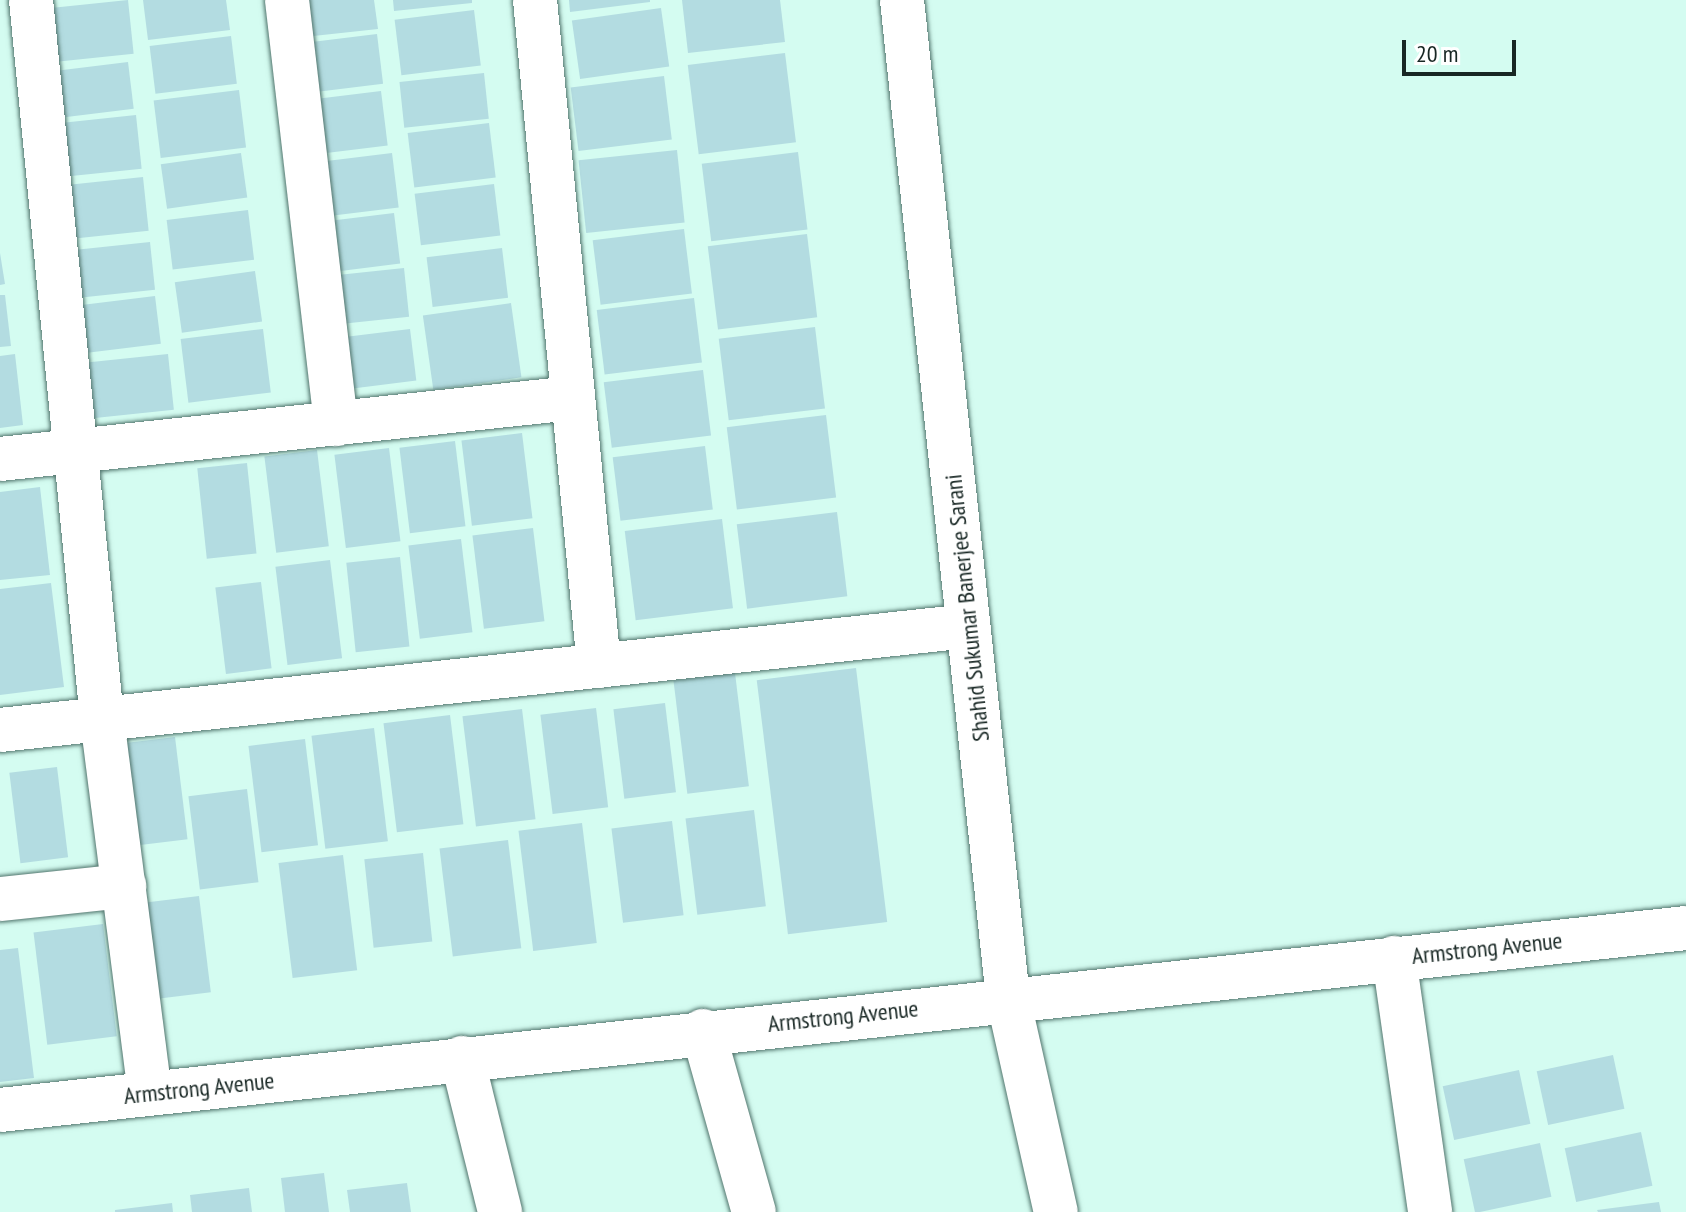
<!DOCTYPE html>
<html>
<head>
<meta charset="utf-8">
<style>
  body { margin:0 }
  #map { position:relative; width:1686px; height:1212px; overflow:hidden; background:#d4fcf1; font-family:"PT Sans Narrow",sans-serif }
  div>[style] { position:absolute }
  .building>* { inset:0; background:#b3dce1; transform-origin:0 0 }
  .roads { filter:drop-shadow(0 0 2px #51756d) drop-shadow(0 0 2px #51756d) }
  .minor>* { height:44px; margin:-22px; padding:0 22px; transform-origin:22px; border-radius:22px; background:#fff }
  span { translate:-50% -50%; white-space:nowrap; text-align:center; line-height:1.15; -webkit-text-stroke:6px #fff; paint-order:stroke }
  .street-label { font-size:24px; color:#182724 }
  .scale { position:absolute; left:1402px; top:40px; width:114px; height:36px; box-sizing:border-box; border:4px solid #182724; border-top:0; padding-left:10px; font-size:24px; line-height:28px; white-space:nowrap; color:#182724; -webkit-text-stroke:6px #fff; paint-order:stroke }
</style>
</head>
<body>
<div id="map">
  <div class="building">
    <div style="left:128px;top:0;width:54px;height:80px;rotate:84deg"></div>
    <div style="clip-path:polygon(143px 0,226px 0,230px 30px,148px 40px)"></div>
    <div style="clip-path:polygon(299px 0,374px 0,378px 29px,304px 37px)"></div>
    <div style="clip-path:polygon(393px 0,472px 0,472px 3px,394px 11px)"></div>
    <div style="clip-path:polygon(569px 0,650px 0,650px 2px,570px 12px)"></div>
    <div style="clip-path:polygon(682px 0,780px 0,785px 42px,688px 53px)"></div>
    <div style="left:661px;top:8px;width:59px;height:90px;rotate:82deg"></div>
    <div style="left:474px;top:10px;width:56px;height:80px;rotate:83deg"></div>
    <div style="left:377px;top:34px;width:50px;height:72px;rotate:83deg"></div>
    <div style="left:231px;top:36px;width:48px;height:82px;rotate:83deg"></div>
    <div style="left:785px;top:53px;width:90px;height:98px;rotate:83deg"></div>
    <div style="left:128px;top:62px;width:47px;height:78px;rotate:83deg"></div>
    <div style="left:484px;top:73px;width:46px;height:85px;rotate:84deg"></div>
    <div style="left:664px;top:76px;width:64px;height:94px;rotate:83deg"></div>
    <div style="left:239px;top:90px;width:58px;height:86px;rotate:83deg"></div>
    <div style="left:381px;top:91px;width:55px;height:70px;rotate:83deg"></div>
    <div style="left:136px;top:115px;width:54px;height:78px;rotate:84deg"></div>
    <div style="left:489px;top:123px;width:55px;height:82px;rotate:83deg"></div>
    <div style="left:677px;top:150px;width:73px;height:99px;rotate:84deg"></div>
    <div style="left:798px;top:152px;width:78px;height:97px;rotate:83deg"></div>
    <div style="left:241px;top:153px;width:45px;height:81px;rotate:82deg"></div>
    <div style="left:392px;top:153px;width:55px;height:74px;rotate:83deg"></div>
    <div style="left:143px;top:177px;width:54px;height:79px;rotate:84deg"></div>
    <div style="left:494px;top:184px;width:52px;height:80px;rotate:83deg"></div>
    <div style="left:248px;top:210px;width:50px;height:82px;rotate:83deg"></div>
    <div style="left:394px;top:213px;width:51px;height:70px;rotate:83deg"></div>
    <div style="left:684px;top:229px;width:65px;height:92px;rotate:83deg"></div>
    <div style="left:807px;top:234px;width:84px;height:100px;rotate:83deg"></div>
    <div style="left:150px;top:242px;width:48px;height:81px;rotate:84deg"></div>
    <div style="left:502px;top:248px;width:50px;height:76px;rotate:83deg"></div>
    <div style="clip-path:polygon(0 253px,5px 284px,0 285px)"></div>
    <div style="left:404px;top:268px;width:49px;height:76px;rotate:84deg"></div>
    <div style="left:255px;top:271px;width:51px;height:81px;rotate:82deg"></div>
    <div style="clip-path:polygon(0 295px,5px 295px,11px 346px,0 347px)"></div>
    <div style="left:155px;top:296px;width:48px;height:76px;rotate:83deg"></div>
    <div style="left:694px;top:298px;width:65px;height:98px;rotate:83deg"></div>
    <div style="left:511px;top:303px;width:75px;height:89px;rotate:82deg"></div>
    <div style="left:815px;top:327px;width:82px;height:97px;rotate:83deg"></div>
    <div style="left:263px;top:329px;width:64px;height:83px;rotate:83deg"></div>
    <div style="left:410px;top:329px;width:52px;height:72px;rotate:83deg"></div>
    <div style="clip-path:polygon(15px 354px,23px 425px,0 428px,0 356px)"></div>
    <div style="left:168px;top:354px;width:56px;height:84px;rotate:84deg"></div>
    <div style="left:703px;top:370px;width:66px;height:100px;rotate:83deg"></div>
    <div style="left:826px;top:415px;width:83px;height:100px;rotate:83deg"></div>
    <div style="left:522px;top:433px;width:86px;height:61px;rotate:83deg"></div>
    <div style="left:455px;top:441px;width:86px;height:56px;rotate:83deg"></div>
    <div style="left:705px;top:446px;width:64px;height:93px;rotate:83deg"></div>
    <div style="left:389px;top:448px;width:94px;height:55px;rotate:83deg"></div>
    <div style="left:317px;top:450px;width:97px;height:53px;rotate:83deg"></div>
    <div style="left:247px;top:463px;width:91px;height:50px;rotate:84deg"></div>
    <div style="clip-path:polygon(40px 487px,50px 575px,0 580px,0 492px)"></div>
    <div style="left:837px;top:512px;width:85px;height:101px;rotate:83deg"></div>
    <div style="left:722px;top:519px;width:90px;height:98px;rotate:83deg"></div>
    <div style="left:533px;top:528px;width:94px;height:61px;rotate:83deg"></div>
    <div style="left:461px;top:539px;width:94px;height:53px;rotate:83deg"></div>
    <div style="left:400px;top:557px;width:90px;height:54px;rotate:84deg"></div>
    <div style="left:330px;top:560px;width:99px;height:55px;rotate:83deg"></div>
    <div style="left:261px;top:582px;width:87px;height:46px;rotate:83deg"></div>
    <div style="clip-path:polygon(51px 583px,64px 687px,0 695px,0 589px)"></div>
    <div style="left:856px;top:668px;width:256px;height:100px;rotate:83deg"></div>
    <div style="left:735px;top:673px;width:114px;height:62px;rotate:83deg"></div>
    <div style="left:665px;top:703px;width:90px;height:52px;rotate:83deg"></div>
    <div style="left:596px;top:708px;width:100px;height:56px;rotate:83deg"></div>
    <div style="left:522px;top:709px;width:111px;height:60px;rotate:83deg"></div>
    <div style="left:450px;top:715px;width:110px;height:67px;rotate:83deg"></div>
    <div style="left:374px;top:728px;width:114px;height:63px;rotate:83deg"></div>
    <div style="left:175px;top:737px;width:103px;height:58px;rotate:83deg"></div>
    <div style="left:305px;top:739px;width:107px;height:57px;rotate:83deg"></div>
    <div style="left:57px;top:767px;width:91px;height:48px;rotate:83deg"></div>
    <div style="left:247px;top:789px;width:94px;height:59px;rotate:83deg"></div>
    <div style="left:754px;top:810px;width:97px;height:69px;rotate:83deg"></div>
    <div style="left:672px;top:821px;width:95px;height:61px;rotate:83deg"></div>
    <div style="left:582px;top:823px;width:121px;height:64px;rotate:83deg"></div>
    <div style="left:508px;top:840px;width:109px;height:69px;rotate:83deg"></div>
    <div style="left:423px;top:853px;width:89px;height:59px;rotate:84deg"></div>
    <div style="left:343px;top:855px;width:116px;height:65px;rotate:83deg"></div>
    <div style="left:199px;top:896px;width:97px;height:64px;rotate:83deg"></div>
    <div style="left:103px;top:924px;width:113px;height:70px;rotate:83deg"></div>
    <div style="clip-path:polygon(18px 948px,34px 1078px,0 1082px,0 950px)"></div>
    <div style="left:1613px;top:1055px;width:55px;height:78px;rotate:78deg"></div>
    <div style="left:1519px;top:1070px;width:55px;height:78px;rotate:78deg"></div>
    <div style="left:1641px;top:1132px;width:55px;height:78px;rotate:78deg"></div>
    <div style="left:1540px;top:1143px;width:55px;height:78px;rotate:78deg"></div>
    <div style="clip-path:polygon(324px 1173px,329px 1212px,285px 1212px,281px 1178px)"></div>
    <div style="clip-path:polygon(407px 1183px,411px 1212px,350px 1212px,347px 1190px)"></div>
    <div style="clip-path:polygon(249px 1188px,252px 1212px,192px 1212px,190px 1195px)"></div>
    <div style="clip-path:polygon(1659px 1202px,1661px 1212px,1598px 1212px,1597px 1210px)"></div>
    <div style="clip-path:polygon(172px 1203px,173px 1212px,115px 1212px,115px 1210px)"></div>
  </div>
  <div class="roads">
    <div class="minor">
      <div style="left:31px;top:0;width:722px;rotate:84.36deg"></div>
      <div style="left:102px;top:719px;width:377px;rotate:82.7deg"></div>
      <div style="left:287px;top:0;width:427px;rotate:83.4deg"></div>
      <div style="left:535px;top:0;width:669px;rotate:84.51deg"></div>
      <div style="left:902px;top:0;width:1004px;rotate:83.94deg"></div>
      <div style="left:1008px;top:998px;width:219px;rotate:77.4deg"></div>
      <div style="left:0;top:459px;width:576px;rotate:-6.08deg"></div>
      <div style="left:0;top:730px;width:974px;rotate:-6.13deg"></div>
      <div style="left:0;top:899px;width:125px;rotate:-6deg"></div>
      <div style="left:1394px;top:958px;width:257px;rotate:81.9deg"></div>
      <div style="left:703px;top:1031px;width:188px;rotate:74.3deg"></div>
      <div style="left:462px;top:1058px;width:159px;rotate:76.1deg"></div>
      <div style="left:0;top:1110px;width:1696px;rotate:-6.16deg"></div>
    </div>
  </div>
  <div class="street-label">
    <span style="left:967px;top:608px;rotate:-96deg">Shahid Sukumar Banerjee Sarani</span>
    <span style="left:1487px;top:948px;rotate:-6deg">Armstrong Avenue</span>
    <span style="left:843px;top:1016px;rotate:-6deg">Armstrong Avenue</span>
    <span style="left:199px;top:1088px;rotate:-6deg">Armstrong Avenue</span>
  </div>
  <div class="scale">20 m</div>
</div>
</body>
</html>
